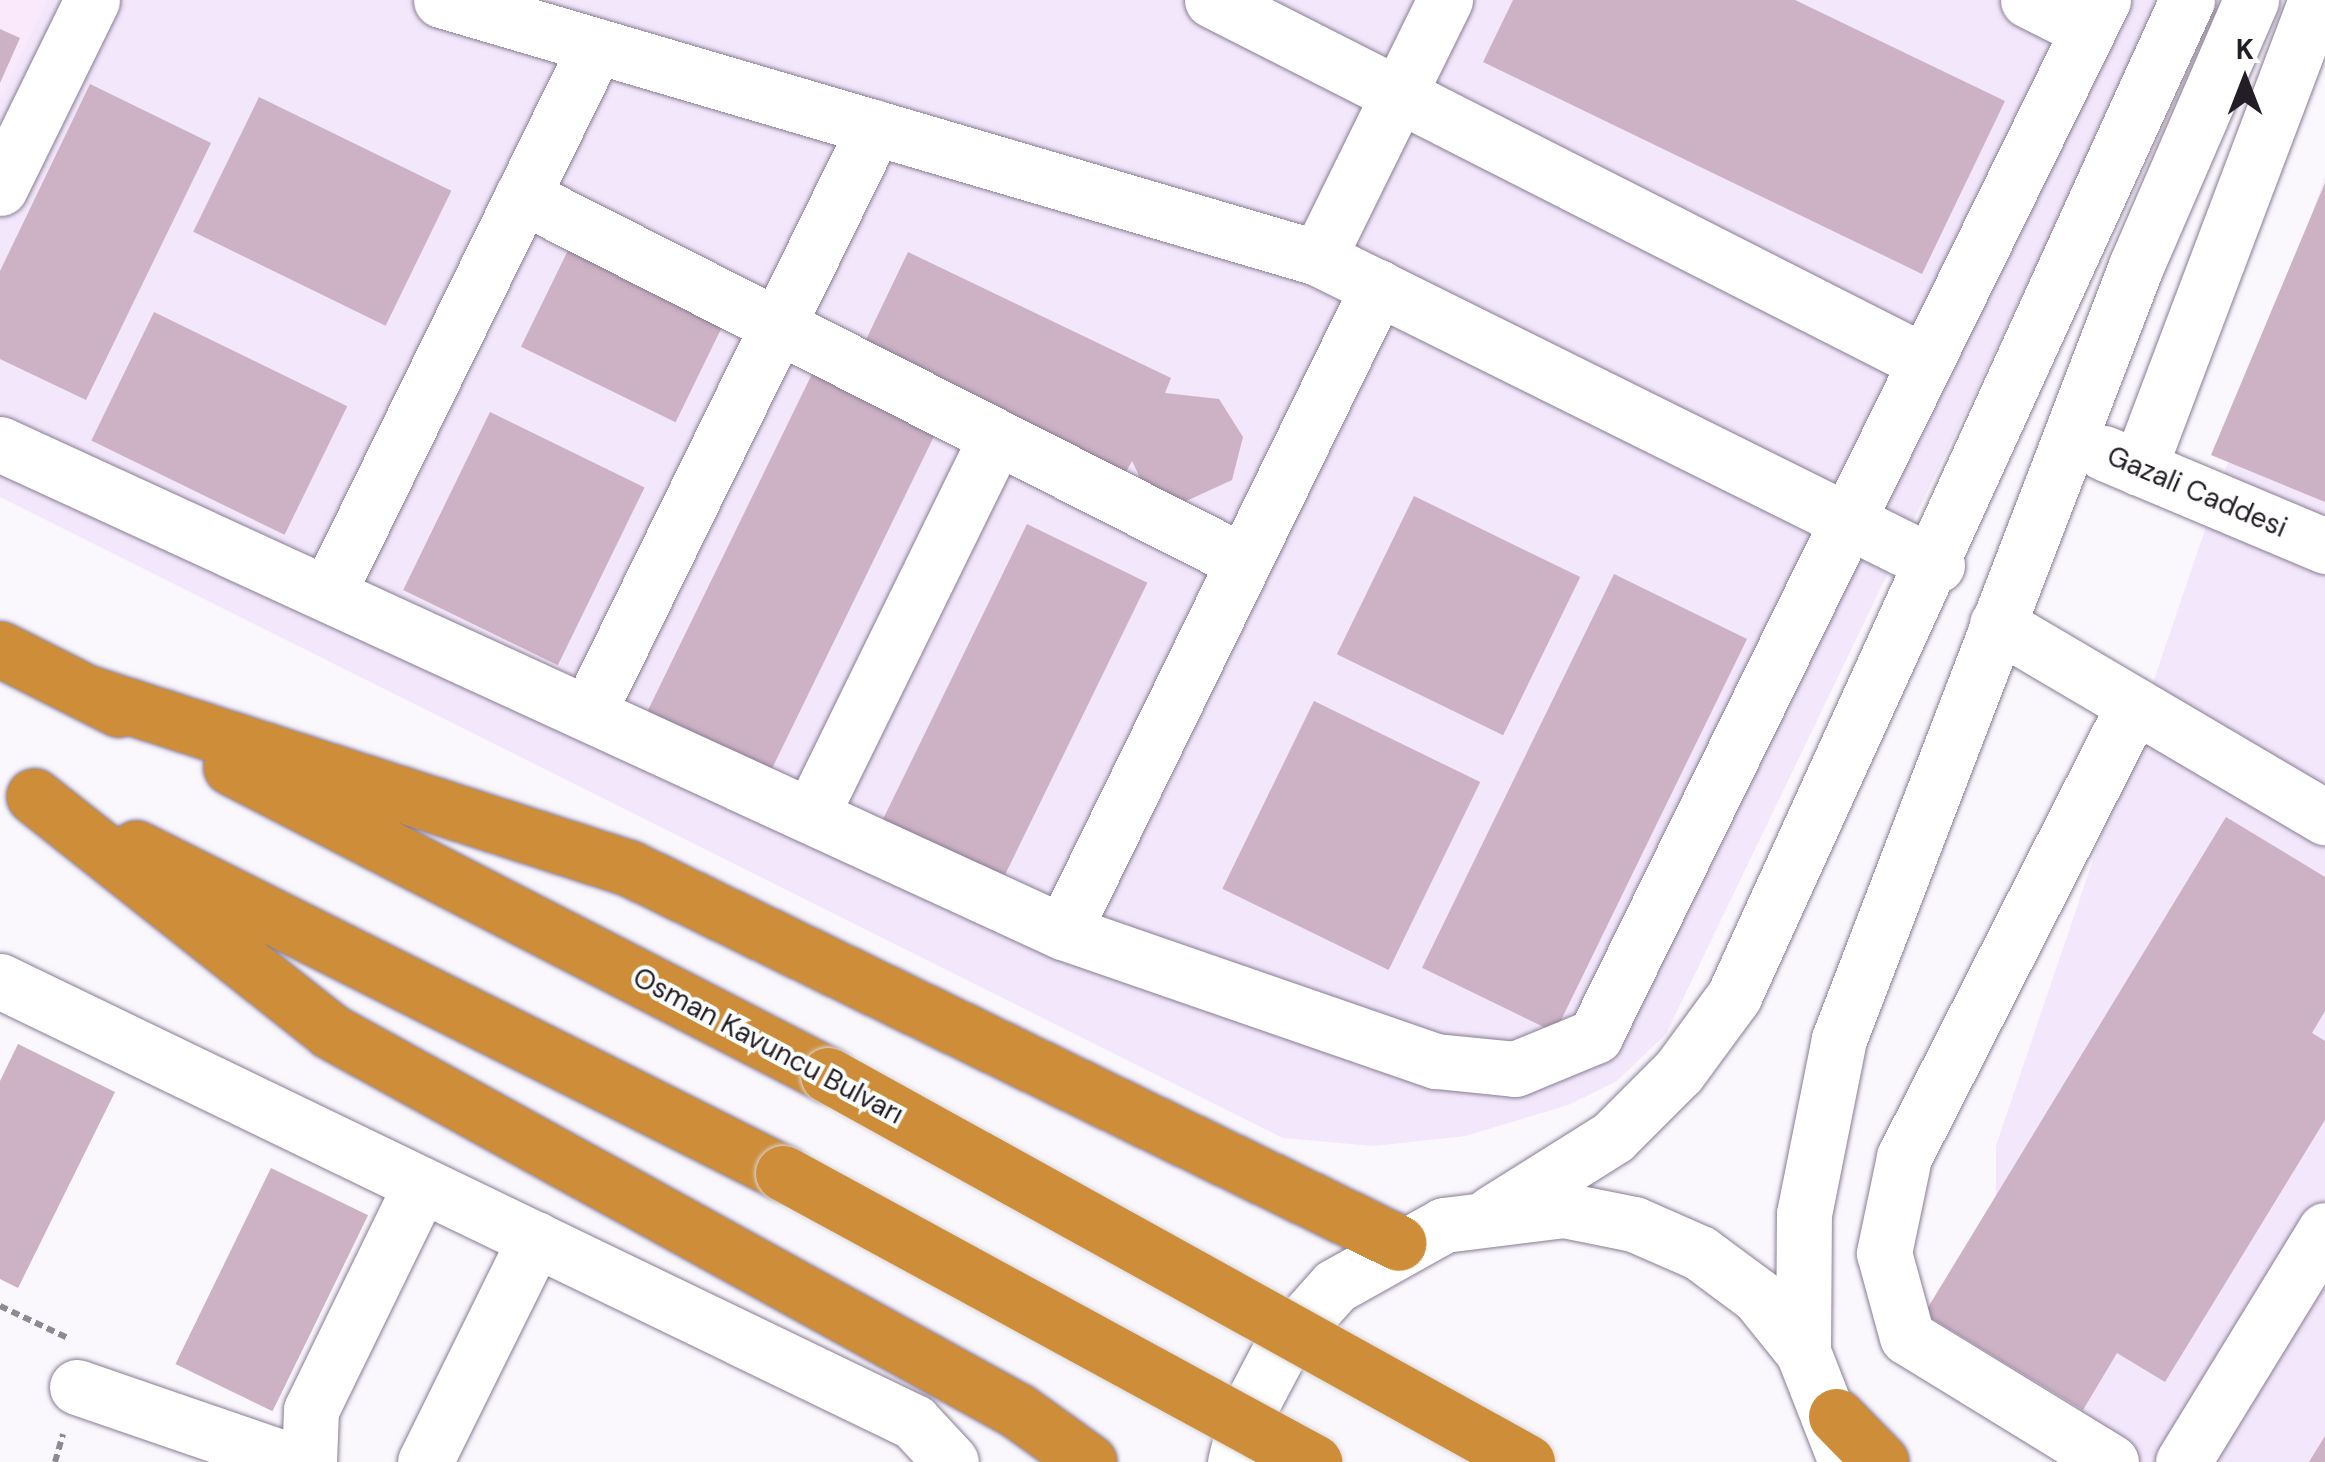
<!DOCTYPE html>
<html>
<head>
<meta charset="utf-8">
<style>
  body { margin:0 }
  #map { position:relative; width:2325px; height:1462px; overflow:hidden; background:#faf7fd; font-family:"DM Sans",sans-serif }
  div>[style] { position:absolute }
  .built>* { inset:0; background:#f2e7fb }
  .education>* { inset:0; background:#f9e9fb }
  .building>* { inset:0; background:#ccb2c4; transform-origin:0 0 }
  .path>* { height:6px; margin-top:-3px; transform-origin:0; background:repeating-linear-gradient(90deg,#8e8a91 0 8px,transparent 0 13px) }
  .roads { filter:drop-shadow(0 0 2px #897c94) drop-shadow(0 0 2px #897c94) }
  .minor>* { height:55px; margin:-27.5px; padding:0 27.5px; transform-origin:27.5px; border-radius:27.5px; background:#fff }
  .highway>* { height:55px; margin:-27.5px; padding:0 27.5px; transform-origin:27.5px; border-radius:27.5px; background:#ce8d39 }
  .bridges { filter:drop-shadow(0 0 2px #d7d6d8) drop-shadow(0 0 2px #d7d6d8) }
  .highway-bridge>* { height:55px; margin:-27.5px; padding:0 27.5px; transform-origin:27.5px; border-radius:27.5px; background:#ce8d39 }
  span { translate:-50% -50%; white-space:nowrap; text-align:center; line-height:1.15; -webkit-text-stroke:8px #fff; paint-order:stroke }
  .street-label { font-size:28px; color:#221d26 }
  .north { position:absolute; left:2195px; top:30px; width:100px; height:100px; -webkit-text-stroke:8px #fff; paint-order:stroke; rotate:0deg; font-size:28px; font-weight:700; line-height:40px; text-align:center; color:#221d26 }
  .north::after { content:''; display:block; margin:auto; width:35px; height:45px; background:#221d26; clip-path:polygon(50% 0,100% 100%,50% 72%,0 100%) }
</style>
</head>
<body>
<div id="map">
  <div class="built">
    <div style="clip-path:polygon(0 0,2164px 0,1666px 1034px,1617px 1081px,1568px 1105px,1465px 1136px,1374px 1146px,1283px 1138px,0 497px)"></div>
    <div style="clip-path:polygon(2325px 176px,2325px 1462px,2055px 1462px,1996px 1359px,1996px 1146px)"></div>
  </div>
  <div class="education">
    <div style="clip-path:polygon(0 0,47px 0,0 102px)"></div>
  </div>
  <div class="building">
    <div style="clip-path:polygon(1513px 0,1795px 0,2005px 101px,1922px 274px,1483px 62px)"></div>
    <div style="clip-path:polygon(0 29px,20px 38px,0 83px)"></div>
    <div style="clip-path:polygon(90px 84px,211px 143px,86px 400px,0 359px,0 271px)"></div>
    <div style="left:259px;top:97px;width:214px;height:150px;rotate:26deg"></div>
    <div style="clip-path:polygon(2325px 183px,2325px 502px,2211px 455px)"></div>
    <div style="left:574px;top:238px;width:172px;height:121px;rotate:26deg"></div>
    <div style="clip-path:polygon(908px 252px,1171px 378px,1165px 393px,1219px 399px,1243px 437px,1232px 480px,1182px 503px,1142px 482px,1132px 461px,1125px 474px,862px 348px)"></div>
    <div style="left:154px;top:312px;width:215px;height:143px;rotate:26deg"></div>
    <div style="left:812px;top:374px;width:137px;height:382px;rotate:26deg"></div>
    <div style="left:490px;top:412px;width:172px;height:198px;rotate:26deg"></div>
    <div style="left:1414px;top:496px;width:185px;height:176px;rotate:26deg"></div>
    <div style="left:1027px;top:524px;width:134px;height:340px;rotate:26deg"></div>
    <div style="left:1614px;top:574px;width:148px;height:438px;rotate:26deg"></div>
    <div style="left:1314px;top:701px;width:185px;height:209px;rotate:26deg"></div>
    <div style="clip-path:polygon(2226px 817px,2325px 877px,2325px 1011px,2312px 1033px,2325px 1041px,2325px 1120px,2165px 1382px,2117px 1353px,2083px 1410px,1924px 1314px)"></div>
    <div style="clip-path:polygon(18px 1044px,115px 1092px,18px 1288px,0 1279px,0 1081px)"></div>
    <div style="left:271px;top:1168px;width:108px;height:218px;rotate:26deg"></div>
    <div style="clip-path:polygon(2325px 1436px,2325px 1462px,2309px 1462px)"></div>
  </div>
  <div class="path">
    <div style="left:0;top:1306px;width:75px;rotate:25.2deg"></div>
    <div style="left:55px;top:1462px;width:29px;rotate:-74deg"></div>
  </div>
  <div class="roads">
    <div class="minor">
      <div style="left:441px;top:0;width:914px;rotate:16.39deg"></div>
      <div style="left:1318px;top:258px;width:691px;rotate:26.38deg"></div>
      <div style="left:1212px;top:0;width:800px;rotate:26.92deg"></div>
      <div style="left:2028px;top:0;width:67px;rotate:26.6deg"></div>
      <div style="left:0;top:188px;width:209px;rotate:-63.9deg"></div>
      <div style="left:522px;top:196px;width:809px;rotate:26.88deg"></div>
      <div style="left:1318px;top:258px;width:288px;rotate:-63.8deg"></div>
      <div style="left:0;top:444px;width:1170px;rotate:24.66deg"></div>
      <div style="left:1063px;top:932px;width:395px;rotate:19.1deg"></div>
      <div style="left:1436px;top:1061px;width:79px;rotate:5.8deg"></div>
      <div style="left:1515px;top:1069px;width:87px;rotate:-22.4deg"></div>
      <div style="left:1595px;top:1036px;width:1154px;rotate:-63.88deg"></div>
      <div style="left:2104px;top:453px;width:240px;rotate:22.8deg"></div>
      <div style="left:2139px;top:468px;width:500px;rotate:-69.28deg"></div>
      <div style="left:328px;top:593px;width:609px;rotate:-63.9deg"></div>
      <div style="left:1997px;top:624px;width:381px;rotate:30.5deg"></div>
      <div style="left:589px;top:711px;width:650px;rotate:-63.91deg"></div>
      <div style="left:812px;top:813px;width:419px;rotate:-63.9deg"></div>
      <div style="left:1063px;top:932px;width:718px;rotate:-63.97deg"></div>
      <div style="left:0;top:981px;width:1015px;rotate:25.76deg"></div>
      <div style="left:914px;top:1422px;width:54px;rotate:47.2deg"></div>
      <div style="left:1492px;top:1213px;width:143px;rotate:-32.1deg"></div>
      <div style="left:1613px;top:1137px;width:93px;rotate:-45deg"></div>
      <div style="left:1679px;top:1071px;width:93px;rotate:-53.7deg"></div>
      <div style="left:1734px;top:996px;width:1094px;rotate:-65.54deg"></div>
      <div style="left:1803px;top:1352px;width:138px;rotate:-89.6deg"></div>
      <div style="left:1804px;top:1214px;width:178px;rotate:-78.7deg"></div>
      <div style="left:1839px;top:1039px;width:828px;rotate:-68.98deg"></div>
      <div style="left:2136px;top:266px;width:290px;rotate:-66.6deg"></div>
      <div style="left:77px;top:1387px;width:231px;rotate:19deg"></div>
      <div style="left:309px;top:1462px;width:52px;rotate:-87.8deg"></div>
      <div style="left:311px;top:1410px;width:251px;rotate:-64deg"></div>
      <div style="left:425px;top:1462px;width:249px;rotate:-63.7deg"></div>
      <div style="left:1235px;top:1462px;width:53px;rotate:-75.7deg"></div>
      <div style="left:1248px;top:1411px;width:77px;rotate:-62.1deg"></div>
      <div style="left:1284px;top:1343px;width:76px;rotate:-48.2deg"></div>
      <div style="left:1335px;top:1286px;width:125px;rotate:-29.2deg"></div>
      <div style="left:1444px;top:1225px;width:121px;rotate:-7.1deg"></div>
      <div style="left:1564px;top:1210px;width:71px;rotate:11.3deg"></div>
      <div style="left:1634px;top:1224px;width:72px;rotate:23.7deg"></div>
      <div style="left:1700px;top:1253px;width:72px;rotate:36.6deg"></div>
      <div style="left:1758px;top:1296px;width:72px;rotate:51.2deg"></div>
      <div style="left:1803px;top:1352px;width:118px;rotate:68.6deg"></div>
      <div style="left:2111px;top:1462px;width:239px;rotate:-148.5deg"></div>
      <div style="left:1907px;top:1337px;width:87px;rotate:-105.3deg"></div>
      <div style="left:1884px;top:1253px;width:98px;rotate:-78.2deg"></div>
      <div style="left:1904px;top:1157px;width:507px;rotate:-63.03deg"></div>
      <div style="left:2183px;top:1462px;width:272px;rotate:-58.5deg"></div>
    </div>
    <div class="highway">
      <div style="left:0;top:649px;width:133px;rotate:26.8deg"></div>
      <div style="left:88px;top:693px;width:569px;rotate:17.93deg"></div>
      <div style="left:629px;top:868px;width:856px;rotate:25.97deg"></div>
      <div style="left:231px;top:767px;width:672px;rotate:27.29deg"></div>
      <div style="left:34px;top:796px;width:378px;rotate:38.4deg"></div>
      <div style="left:330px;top:1031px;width:786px;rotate:28.91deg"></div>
      <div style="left:1018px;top:1411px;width:87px;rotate:35.7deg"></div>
      <div style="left:136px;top:848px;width:724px;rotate:26.67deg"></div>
      <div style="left:1836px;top:1416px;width:64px;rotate:45.6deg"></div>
    </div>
  </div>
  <div class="bridges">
    <div class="highway-bridge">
      <div style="left:828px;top:1075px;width:799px;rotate:28.97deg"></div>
      <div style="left:783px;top:1173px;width:605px;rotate:28.56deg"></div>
    </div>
  </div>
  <div class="street-label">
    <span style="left:2197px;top:492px;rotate:23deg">Gazali Caddesi</span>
    <span style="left:768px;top:1046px;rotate:28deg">Osman Kavuncu Bulvarı</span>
  </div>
  <div class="north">K</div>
</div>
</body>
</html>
